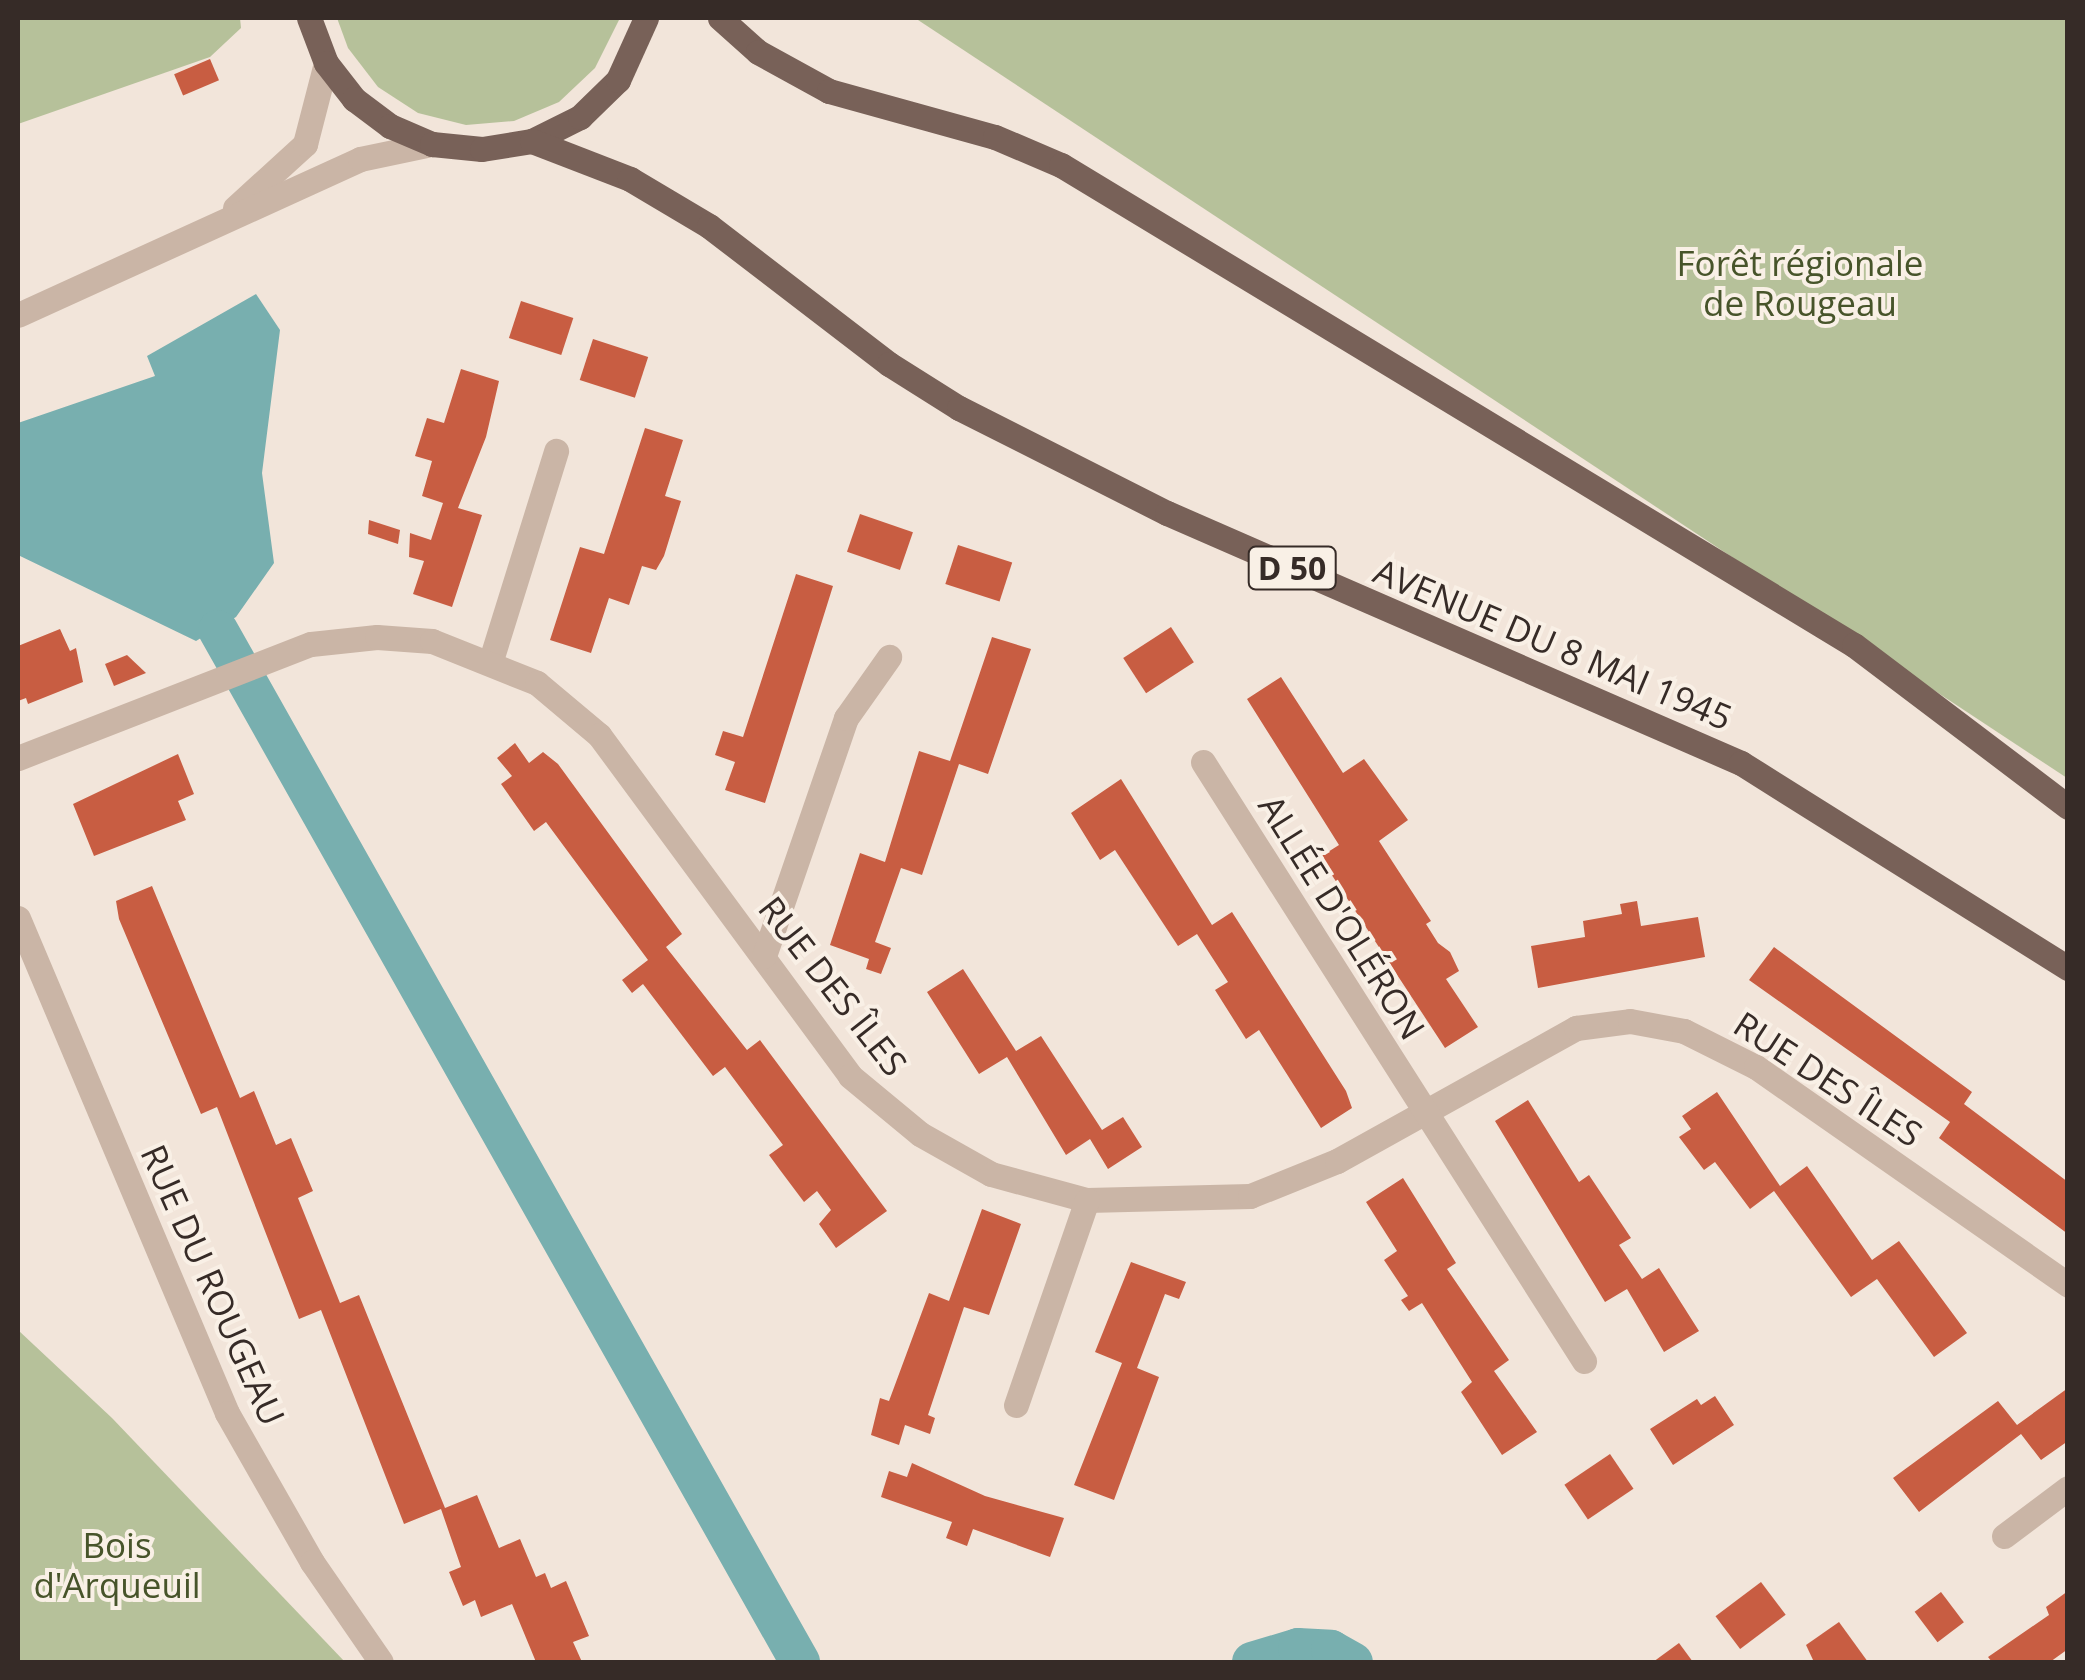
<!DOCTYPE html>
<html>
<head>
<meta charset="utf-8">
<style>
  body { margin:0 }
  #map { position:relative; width:2085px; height:1680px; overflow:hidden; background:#f2e5da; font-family:"Open Sans",sans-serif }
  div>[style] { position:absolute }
  .green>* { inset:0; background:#b6c19a }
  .water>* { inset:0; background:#78afaf }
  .canal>* { height:40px; margin:-20px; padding:0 20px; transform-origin:20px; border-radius:20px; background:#78afaf }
  .building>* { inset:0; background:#c85d42; transform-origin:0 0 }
  .minor>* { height:25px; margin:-12.5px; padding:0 12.5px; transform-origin:12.5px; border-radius:12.5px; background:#cab5a6 }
  .major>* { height:25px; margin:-12.5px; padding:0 12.5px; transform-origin:12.5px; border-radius:12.5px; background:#786158 }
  span { translate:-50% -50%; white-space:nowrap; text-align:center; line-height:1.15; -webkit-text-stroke:8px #f9f0e6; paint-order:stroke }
  .shield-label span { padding:2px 8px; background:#f9f0e6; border:2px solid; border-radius:8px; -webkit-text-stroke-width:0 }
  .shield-label { font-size:32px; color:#362b27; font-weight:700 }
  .park-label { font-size:35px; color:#47542a }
  .street-label { font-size:35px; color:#362b27 }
  .frame { position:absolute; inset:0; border:20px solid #362b27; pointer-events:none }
</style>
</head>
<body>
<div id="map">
  <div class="green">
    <div style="clip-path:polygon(18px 18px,240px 18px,241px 28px,210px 57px,18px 124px)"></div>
    <div style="clip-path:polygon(337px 18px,620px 18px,595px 68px,559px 102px,514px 121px,466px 125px,418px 113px,378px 87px,348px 48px)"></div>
    <div style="clip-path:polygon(915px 18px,2067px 18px,2067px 778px)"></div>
    <div style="clip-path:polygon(18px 1330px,112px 1418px,345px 1662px,18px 1662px)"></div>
  </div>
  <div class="water">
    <div style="clip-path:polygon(256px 294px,280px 330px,262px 473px,274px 563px,236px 617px,196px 641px,18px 555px,18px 423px,155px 376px,147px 356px)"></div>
  </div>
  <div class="canal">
    <div style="left:218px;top:630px;width:1185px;rotate:60.58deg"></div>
    <div style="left:1252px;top:1662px;width:48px;rotate:-16.9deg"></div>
    <div style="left:1298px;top:1648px;width:33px;rotate:3deg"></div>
    <div style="left:1331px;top:1650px;width:25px;rotate:29deg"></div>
  </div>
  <div class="building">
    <div style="left:210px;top:59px;width:23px;height:39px;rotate:67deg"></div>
    <div style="left:521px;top:301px;width:55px;height:39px;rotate:18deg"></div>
    <div style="left:593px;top:339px;width:58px;height:43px;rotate:18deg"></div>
    <div style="clip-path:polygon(461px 369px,499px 381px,486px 437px,458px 508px,482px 515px,452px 607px,413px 594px,424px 561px,409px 557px,410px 533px,431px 540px,443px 503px,422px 496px,432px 461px,415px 456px,427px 418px,444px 423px)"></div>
    <div style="clip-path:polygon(645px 428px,683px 440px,665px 496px,681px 501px,664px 556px,656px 570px,642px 566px,629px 605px,609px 598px,591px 653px,550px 640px,580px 547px,604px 554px)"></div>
    <div style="left:860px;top:514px;width:56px;height:40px;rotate:19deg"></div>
    <div style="clip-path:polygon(369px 520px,400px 530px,398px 544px,368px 534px)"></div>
    <div style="left:958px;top:545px;width:57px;height:41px;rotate:18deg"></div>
    <div style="clip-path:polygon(796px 574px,833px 586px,765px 803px,725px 790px,735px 762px,715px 755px,723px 731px,743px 737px)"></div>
    <div style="left:1171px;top:627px;width:42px;height:57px;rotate:57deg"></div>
    <div style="clip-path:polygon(60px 629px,70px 651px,76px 648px,83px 682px,28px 704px,26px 698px,18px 701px,18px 646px)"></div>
    <div style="clip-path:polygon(992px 637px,1031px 649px,988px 774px,959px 764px,922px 875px,901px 868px,875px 942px,891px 948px,881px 974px,866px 969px,869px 959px,830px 945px,860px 853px,885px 862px,919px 751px,950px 761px)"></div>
    <div style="clip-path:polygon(127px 655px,146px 673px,114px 686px,105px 664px)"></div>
    <div style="clip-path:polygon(1281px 677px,1343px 773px,1364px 759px,1408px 820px,1379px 841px,1431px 921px,1426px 924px,1438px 943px,1450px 952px,1459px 971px,1446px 979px,1478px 1027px,1445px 1048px,1320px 857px,1339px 845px,1247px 699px)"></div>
    <div style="clip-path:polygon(515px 743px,529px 763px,543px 752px,558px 764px,682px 934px,666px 947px,747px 1050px,760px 1040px,887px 1211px,836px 1248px,819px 1224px,831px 1210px,817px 1191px,804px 1202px,780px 1170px,769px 1155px,783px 1145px,725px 1067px,713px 1076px,643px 984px,632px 993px,622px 980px,648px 960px,546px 822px,534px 831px,501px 784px,512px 776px,497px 758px)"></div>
    <div style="clip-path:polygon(178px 754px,194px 794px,178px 801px,186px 820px,94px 856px,73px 804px)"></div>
    <div style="clip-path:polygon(1121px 779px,1212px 925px,1232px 912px,1346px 1091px,1352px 1108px,1321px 1128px,1259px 1030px,1246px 1039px,1215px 990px,1228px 982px,1197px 934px,1178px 946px,1115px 850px,1100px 860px,1071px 813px)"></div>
    <div style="clip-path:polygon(152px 886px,240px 1098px,254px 1091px,276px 1145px,291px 1138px,313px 1191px,298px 1198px,340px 1303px,359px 1295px,445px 1508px,477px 1495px,499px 1548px,520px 1539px,536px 1577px,545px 1573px,551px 1588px,566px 1581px,589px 1636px,573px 1642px,582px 1662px,536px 1662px,512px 1604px,481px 1617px,475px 1600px,463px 1606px,449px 1572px,461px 1567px,441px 1509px,404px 1524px,321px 1310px,299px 1319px,217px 1107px,201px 1114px,119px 919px,116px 901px)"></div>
    <div style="clip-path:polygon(1637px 901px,1641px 926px,1698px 917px,1705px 957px,1538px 988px,1531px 946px,1585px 937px,1583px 921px,1622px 914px,1620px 904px)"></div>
    <div style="clip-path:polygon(1774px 947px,1972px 1092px,1964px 1104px,2068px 1182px,2068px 1234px,1939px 1138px,1950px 1122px,1749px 980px)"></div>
    <div style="clip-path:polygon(963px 969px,1016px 1051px,1041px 1036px,1102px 1130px,1123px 1117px,1142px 1147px,1108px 1169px,1090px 1139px,1066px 1155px,1007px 1057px,979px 1074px,927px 992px)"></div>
    <div style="clip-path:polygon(1717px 1092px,1780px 1186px,1807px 1166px,1872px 1260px,1899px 1241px,1967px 1333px,1934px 1357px,1877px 1279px,1851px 1297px,1774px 1191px,1750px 1209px,1715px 1162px,1704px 1170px,1679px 1137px,1691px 1129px,1682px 1116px)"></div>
    <div style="clip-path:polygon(1528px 1100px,1579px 1182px,1589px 1175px,1631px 1238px,1619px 1245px,1642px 1279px,1659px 1268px,1699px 1331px,1664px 1352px,1627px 1289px,1605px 1302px,1495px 1121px)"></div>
    <div style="clip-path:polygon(1403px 1178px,1456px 1263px,1447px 1269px,1509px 1360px,1494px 1371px,1537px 1432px,1502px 1455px,1461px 1392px,1472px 1382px,1422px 1303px,1409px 1311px,1401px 1300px,1408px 1296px,1384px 1260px,1397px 1251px,1366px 1202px)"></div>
    <div style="clip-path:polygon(982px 1209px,1021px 1224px,989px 1315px,964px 1307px,928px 1415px,935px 1418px,930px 1434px,905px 1425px,899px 1445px,871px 1435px,880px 1398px,889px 1401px,929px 1293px,949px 1301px)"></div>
    <div style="clip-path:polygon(1131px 1262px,1186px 1282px,1179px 1299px,1165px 1294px,1137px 1368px,1159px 1377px,1114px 1500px,1074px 1485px,1122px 1363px,1095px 1352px)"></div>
    <div style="clip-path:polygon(2068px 1388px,2068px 1441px,2041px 1460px,2021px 1434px,1919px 1512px,1893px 1478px,1998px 1401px,2017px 1425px)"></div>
    <div style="clip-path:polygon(1715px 1396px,1734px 1425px,1673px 1465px,1650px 1429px,1697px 1399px,1701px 1405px)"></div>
    <div style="left:1610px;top:1454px;width:42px;height:55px;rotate:56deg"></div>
    <div style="clip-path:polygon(912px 1463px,985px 1496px,1064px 1518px,1050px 1557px,973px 1529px,967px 1546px,946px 1538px,952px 1522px,881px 1497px,889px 1471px,907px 1477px)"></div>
    <div style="left:1761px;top:1582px;width:41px;height:57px;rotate:53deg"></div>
    <div style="clip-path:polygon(2068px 1591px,2068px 1649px,2050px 1662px,1992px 1662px,1988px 1657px,2049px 1615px,2046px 1607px)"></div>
    <div style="left:1941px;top:1592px;width:38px;height:33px;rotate:53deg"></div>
    <div style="clip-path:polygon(1839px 1622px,1868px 1662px,1814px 1662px,1806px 1645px)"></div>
    <div style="clip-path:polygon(1679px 1643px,1693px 1662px,1653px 1662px)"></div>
  </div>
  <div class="minor">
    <div style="left:235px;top:208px;width:95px;rotate:-42.4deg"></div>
    <div style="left:305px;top:144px;width:84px;rotate:-75.5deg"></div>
    <div style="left:18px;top:315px;width:376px;rotate:-24.5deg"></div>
    <div style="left:360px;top:159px;width:74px;rotate:-11.8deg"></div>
    <div style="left:491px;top:660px;width:219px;rotate:-72.7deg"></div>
    <div style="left:18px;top:758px;width:314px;rotate:-21.3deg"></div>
    <div style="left:311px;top:644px;width:66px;rotate:-6.1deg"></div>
    <div style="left:377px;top:637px;width:55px;rotate:4.2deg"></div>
    <div style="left:432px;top:641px;width:113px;rotate:21.8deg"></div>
    <div style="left:537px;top:683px;width:81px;rotate:40deg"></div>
    <div style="left:599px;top:735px;width:423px;rotate:53.6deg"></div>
    <div style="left:850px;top:1076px;width:91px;rotate:39.6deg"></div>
    <div style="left:920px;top:1134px;width:81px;rotate:29.4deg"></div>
    <div style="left:991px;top:1174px;width:99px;rotate:15.2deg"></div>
    <div style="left:1087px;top:1200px;width:163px;rotate:-1.4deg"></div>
    <div style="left:1250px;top:1196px;width:94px;rotate:-21.9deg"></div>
    <div style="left:1337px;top:1161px;width:274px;rotate:-29.1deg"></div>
    <div style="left:1576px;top:1028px;width:54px;rotate:-7.4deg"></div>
    <div style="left:1630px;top:1021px;width:55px;rotate:10.5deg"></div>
    <div style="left:1684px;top:1031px;width:80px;rotate:26.6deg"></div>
    <div style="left:1756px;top:1067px;width:381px;rotate:34.9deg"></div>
    <div style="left:1203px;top:762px;width:710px;rotate:57.54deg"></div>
    <div style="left:18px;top:918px;width:537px;rotate:67.11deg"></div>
    <div style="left:227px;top:1413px;width:172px;rotate:60.3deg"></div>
    <div style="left:312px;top:1562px;width:121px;rotate:55.4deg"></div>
    <div style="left:764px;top:956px;width:252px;rotate:-71deg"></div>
    <div style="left:846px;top:718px;width:75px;rotate:-54.8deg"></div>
    <div style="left:1016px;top:1405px;width:217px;rotate:-70.9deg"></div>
    <div style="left:2004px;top:1536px;width:80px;rotate:-36.9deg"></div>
  </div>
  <div class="major">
    <div style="left:309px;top:18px;width:48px;rotate:69.3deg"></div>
    <div style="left:326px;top:63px;width:46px;rotate:52.1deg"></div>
    <div style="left:354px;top:99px;width:45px;rotate:36.9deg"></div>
    <div style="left:390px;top:126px;width:46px;rotate:23.2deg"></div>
    <div style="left:432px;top:144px;width:50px;rotate:5.7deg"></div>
    <div style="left:482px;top:149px;width:51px;rotate:-9.1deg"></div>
    <div style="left:532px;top:141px;width:54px;rotate:-26.6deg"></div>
    <div style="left:580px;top:117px;width:53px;rotate:-44.2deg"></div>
    <div style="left:618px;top:80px;width:68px;rotate:-65.7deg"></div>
    <div style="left:720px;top:18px;width:51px;rotate:41.8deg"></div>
    <div style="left:758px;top:52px;width:81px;rotate:28.8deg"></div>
    <div style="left:829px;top:91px;width:172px;rotate:15.5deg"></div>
    <div style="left:995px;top:137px;width:72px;rotate:23deg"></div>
    <div style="left:1061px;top:165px;width:927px;rotate:31.19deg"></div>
    <div style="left:1854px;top:645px;width:268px;rotate:37.1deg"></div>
    <div style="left:532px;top:141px;width:105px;rotate:21.2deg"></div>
    <div style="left:630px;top:179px;width:92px;rotate:30.7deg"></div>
    <div style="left:709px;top:226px;width:227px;rotate:37.5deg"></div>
    <div style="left:889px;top:364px;width:83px;rotate:32.2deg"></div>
    <div style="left:959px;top:408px;width:233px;rotate:26.8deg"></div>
    <div style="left:1167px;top:513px;width:626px;rotate:23.54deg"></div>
    <div style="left:1741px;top:763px;width:386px;rotate:32.1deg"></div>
  </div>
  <div class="shield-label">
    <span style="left:1292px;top:568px">D 50</span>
  </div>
  <div class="park-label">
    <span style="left:1800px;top:283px">Forêt régionale<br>de Rougeau</span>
    <span style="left:117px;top:1565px">Bois<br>d'Arqueuil</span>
  </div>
  <div class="street-label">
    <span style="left:1553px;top:644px;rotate:23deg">AVENUE DU 8 MAI 1945</span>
    <span style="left:1342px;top:917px;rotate:58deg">ALLÉE D'OLÉRON</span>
    <span style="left:833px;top:986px;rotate:52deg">RUE DES ÎLES</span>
    <span style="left:1828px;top:1079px;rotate:33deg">RUE DES ÎLES</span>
    <span style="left:213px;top:1285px;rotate:66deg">RUE DU ROUGEAU</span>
  </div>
  <div class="frame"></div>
</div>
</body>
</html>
